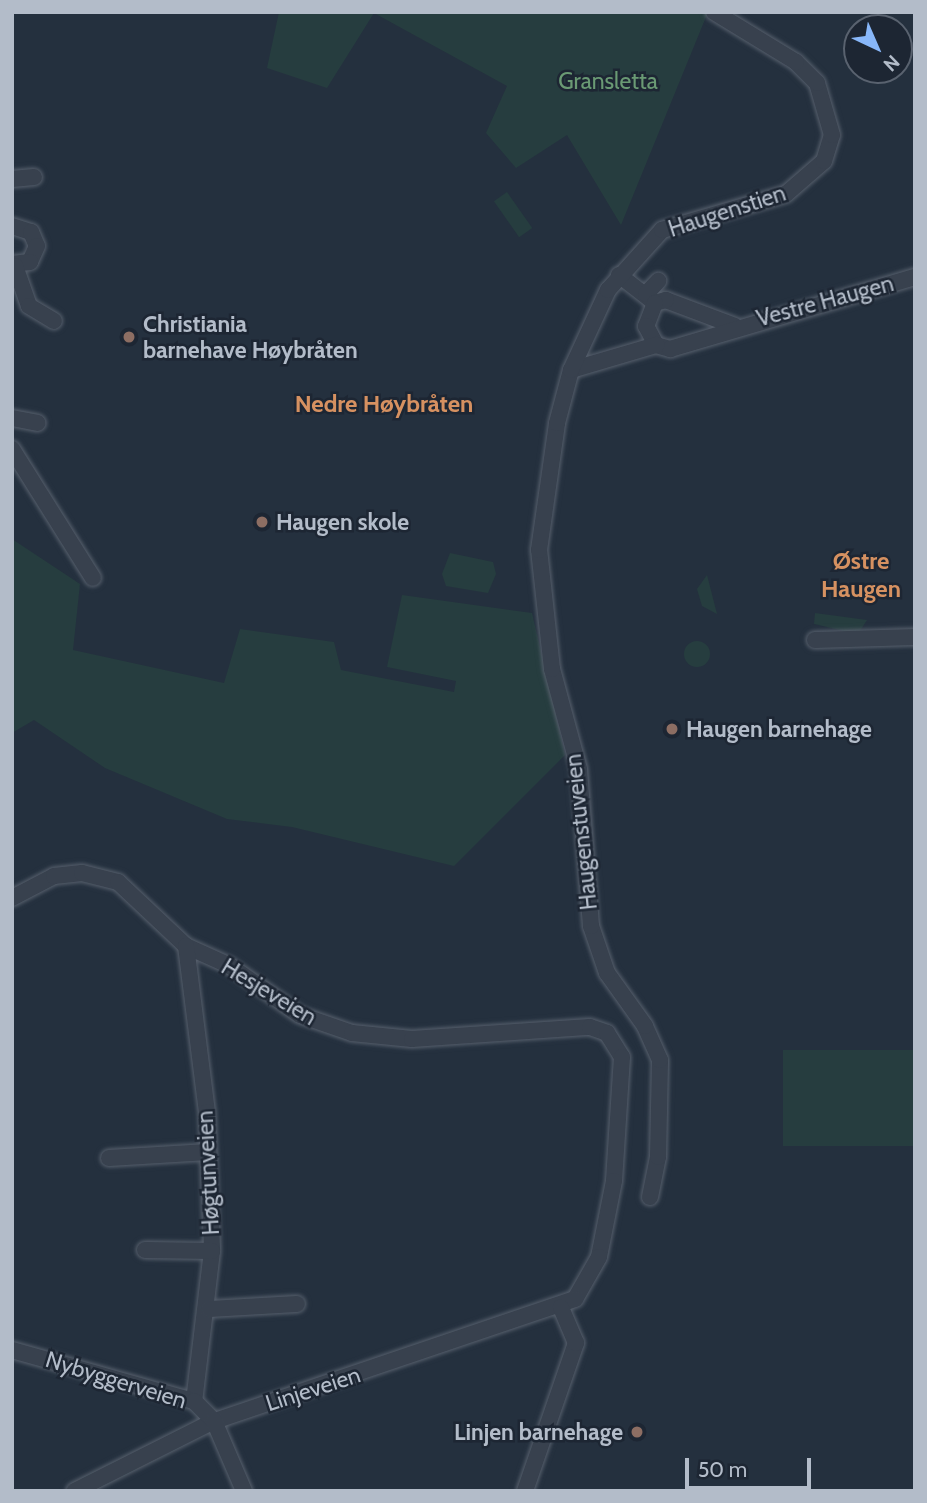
<!DOCTYPE html>
<html>
<head>
<meta charset="utf-8">
<style>
  body { margin:0 }
  #map { position:relative; width:927px; height:1503px; overflow:hidden; background:#24303e; font-family:Cabin,sans-serif }
  div>[style] { position:absolute }
  .green>* { inset:0; background:#263d3f; transform-origin:0 0 }
  .round { border-radius:50% }
  .roads { filter:drop-shadow(0 0 2px #565f6c) drop-shadow(0 0 2px #565f6c) }
  .minor>* { height:16px; margin:-8px; padding:0 8px; transform-origin:8px; border-radius:8px; background:#38414e }
  .dots>* { width:19px; height:19px; translate:-50% -50%; box-sizing:border-box; border:4px solid #1d2633; border-radius:50% }
  span { translate:-50% -50%; white-space:nowrap; text-align:center; line-height:1.15; -webkit-text-stroke:5px #1d2633; paint-order:stroke }
  .park-label { font-size:23px; color:#6a9a74 }
  .street-label { font-size:23px; color:#b3bcc9 }
  .poi-label { font-size:23px; color:#b3bcc9; font-weight:700 }
  .left { translate:0 -50%; text-align:left }
  .right { translate:-100% -50%; text-align:right }
  .neighbourhood-label { font-size:24px; color:#d69161; font-weight:700 }
  .frame { position:absolute; inset:0; border:14px solid #b3bcc9; pointer-events:none }
  .north { position:absolute; left:843px; top:14px; width:70px; height:70px; box-sizing:border-box; background:#1d2633; border:2px solid #59626f; border-radius:50%; rotate:136deg; font-size:19px; font-weight:700; line-height:28px; text-align:center; color:#b3bcc9 }
  .north::after { content:''; display:block; margin:auto; width:24px; height:32px; background:#88b7f9; clip-path:polygon(50% 0,100% 100%,50% 72%,0 100%) }
  .scale { position:absolute; left:685px; top:1458px; width:126px; height:32px; box-sizing:border-box; border:4px solid #b3bcc9; border-top:0; padding-left:9px; font-size:21px; line-height:24px; white-space:nowrap; color:#b3bcc9; -webkit-text-stroke:5px #1d2633; paint-order:stroke }
</style>
</head>
<body>
<div id="map">
  <div class="green">
    <div style="clip-path:polygon(279px 12px,708px 12px,621px 225px,567px 135px,516px 168px,486px 133px,507px 86px,374px 13px,327px 88px,267px 68px)"></div>
    <div style="left:507px;top:192px;width:44px;height:16px;rotate:55deg"></div>
    <div style="clip-path:polygon(12px 539px,80px 584px,73px 650px,224px 683px,240px 629px,334px 642px,341px 670px,454px 692px,456px 681px,387px 667px,402px 595px,532px 613px,565px 755px,454px 866px,292px 827px,227px 819px,105px 768px,34px 720px,12px 733px)"></div>
    <div style="clip-path:polygon(450px 553px,493px 562px,496px 574px,488px 593px,446px 586px,442px 574px)"></div>
    <div style="clip-path:polygon(707px 575px,717px 614px,702px 606px,697px 589px)"></div>
    <div style="clip-path:polygon(815px 613px,867px 620px,860px 631px,849px 632px,814px 624px)"></div>
    <div class="round" style="left:684px;top:641px;width:26px;height:26px"></div>
    <div style="left:915px;top:1050px;width:96px;height:132px;rotate:90deg"></div>
  </div>
  <div class="roads">
    <div class="minor">
      <div style="left:12px;top:179px;width:22px;rotate:-5deg"></div>
      <div style="left:12px;top:226px;width:20px;rotate:18deg"></div>
      <div style="left:31px;top:232px;width:15px;rotate:67deg"></div>
      <div style="left:37px;top:246px;width:17px;rotate:114deg"></div>
      <div style="left:30px;top:262px;width:18px;rotate:174deg"></div>
      <div style="left:15px;top:266px;width:42px;rotate:70.7deg"></div>
      <div style="left:29px;top:306px;width:29px;rotate:31deg"></div>
      <div style="left:619px;top:275px;width:46px;rotate:37.9deg"></div>
      <div style="left:646px;top:294px;width:18px;rotate:-47deg"></div>
      <div style="left:735px;top:326px;width:74px;rotate:-159.4deg"></div>
      <div style="left:666px;top:300px;width:11px;rotate:165deg"></div>
      <div style="left:655px;top:303px;width:25px;rotate:111deg"></div>
      <div style="left:646px;top:326px;width:21px;rotate:62deg"></div>
      <div style="left:656px;top:345px;width:15px;rotate:16deg"></div>
      <div style="left:670px;top:349px;width:255px;rotate:-16.4deg"></div>
      <div style="left:571px;top:370px;width:89px;rotate:-16.4deg"></div>
      <div style="left:12px;top:418px;width:26px;rotate:11deg"></div>
      <div style="left:12px;top:449px;width:152px;rotate:57.9deg"></div>
      <div style="left:815px;top:640px;width:100px;rotate:-1.7deg"></div>
      <div style="left:12px;top:898px;width:47px;rotate:-27.6deg"></div>
      <div style="left:54px;top:876px;width:28px;rotate:-6deg"></div>
      <div style="left:82px;top:873px;width:37px;rotate:14deg"></div>
      <div style="left:118px;top:882px;width:93px;rotate:43.3deg"></div>
      <div style="left:186px;top:946px;width:48px;rotate:24.4deg"></div>
      <div style="left:230px;top:966px;width:85px;rotate:35deg"></div>
      <div style="left:300px;top:1015px;width:55px;rotate:19.1deg"></div>
      <div style="left:352px;top:1033px;width:60px;rotate:5.7deg"></div>
      <div style="left:412px;top:1039px;width:178px;rotate:-3.9deg"></div>
      <div style="left:590px;top:1027px;width:18px;rotate:19deg"></div>
      <div style="left:607px;top:1033px;width:28px;rotate:58deg"></div>
      <div style="left:622px;top:1057px;width:124px;rotate:93.7deg"></div>
      <div style="left:614px;top:1181px;width:77px;rotate:101.2deg"></div>
      <div style="left:599px;top:1257px;width:48px;rotate:119.7deg"></div>
      <div style="left:575px;top:1299px;width:381px;rotate:161.3deg"></div>
      <div style="left:214px;top:1421px;width:156px;rotate:153.3deg"></div>
      <div style="left:186px;top:946px;width:167px;rotate:82.8deg"></div>
      <div style="left:207px;top:1112px;width:139px;rotate:87.9deg"></div>
      <div style="left:212px;top:1251px;width:151px;rotate:96.8deg"></div>
      <div style="left:109px;top:1158px;width:99px;rotate:-3.5deg"></div>
      <div style="left:650px;top:1197px;width:41px;rotate:-78.7deg"></div>
      <div style="left:658px;top:1157px;width:97px;rotate:-88.8deg"></div>
      <div style="left:660px;top:1060px;width:37px;rotate:-114deg"></div>
      <div style="left:645px;top:1026px;width:65px;rotate:-125.6deg"></div>
      <div style="left:607px;top:973px;width:50px;rotate:-108.8deg"></div>
      <div style="left:591px;top:926px;width:157px;rotate:-94.4deg"></div>
      <div style="left:579px;top:769px;width:104px;rotate:-105.1deg"></div>
      <div style="left:552px;top:669px;width:120px;rotate:-96.2deg"></div>
      <div style="left:539px;top:550px;width:128px;rotate:-81.9deg"></div>
      <div style="left:557px;top:423px;width:55px;rotate:-75.2deg"></div>
      <div style="left:571px;top:370px;width:88px;rotate:-65.2deg"></div>
      <div style="left:608px;top:290px;width:81px;rotate:-48deg"></div>
      <div style="left:662px;top:230px;width:129px;rotate:-16.2deg"></div>
      <div style="left:786px;top:194px;width:50px;rotate:-41deg"></div>
      <div style="left:824px;top:161px;width:27px;rotate:-73deg"></div>
      <div style="left:832px;top:135px;width:54px;rotate:-106.1deg"></div>
      <div style="left:817px;top:83px;width:30px;rotate:-135deg"></div>
      <div style="left:796px;top:62px;width:96px;rotate:-148.6deg"></div>
      <div style="left:145px;top:1250px;width:67px;rotate:0.9deg"></div>
      <div style="left:209px;top:1309px;width:88px;rotate:-3.3deg"></div>
      <div style="left:12px;top:1350px;width:189px;rotate:15.7deg"></div>
      <div style="left:194px;top:1401px;width:28px;rotate:45deg"></div>
      <div style="left:214px;top:1421px;width:76px;rotate:66.8deg"></div>
      <div style="left:525px;top:1491px;width:157px;rotate:-71deg"></div>
      <div style="left:576px;top:1343px;width:39px;rotate:-113deg"></div>
    </div>
  </div>
  <div class="dots">
    <div style="left:129px;top:337px;background:#8d6e63"></div>
    <div style="left:262px;top:522px;background:#8d6e63"></div>
    <div style="left:672px;top:729px;background:#8d6e63"></div>
    <div style="left:637px;top:1432px;background:#8d6e63"></div>
  </div>
  <div class="park-label">
    <span style="left:608px;top:81px">Gransletta</span>
  </div>
  <div class="street-label">
    <span style="left:727px;top:211px;rotate:-18deg">Haugenstien</span>
    <span style="left:825px;top:301px;rotate:-15deg">Vestre Haugen</span>
    <span style="left:581px;top:832px;rotate:-96deg">Haugenstuveien</span>
    <span style="left:269px;top:992px;rotate:31deg">Hesjeveien</span>
    <span style="left:208px;top:1173px;rotate:-93deg">Høgtunveien</span>
    <span style="left:116px;top:1380px;rotate:17deg">Nybyggerveien</span>
    <span style="left:313px;top:1389px;rotate:-18deg">Linjeveien</span>
  </div>
  <div class="poi-label">
    <span class="left" style="left:143px;top:337px">Christiania<br>barnehave Høybråten</span>
    <span class="left" style="left:276px;top:522px">Haugen skole</span>
    <span class="left" style="left:686px;top:729px">Haugen barnehage</span>
    <span class="right" style="left:623px;top:1432px">Linjen barnehage</span>
  </div>
  <div class="neighbourhood-label">
    <span style="left:384px;top:404px">Nedre Høybråten</span>
    <span style="left:861px;top:575px">Østre<br>Haugen</span>
  </div>
  <div class="frame"></div>
  <div class="north">N</div>
  <div class="scale">50 m</div>
</div>
</body>
</html>
